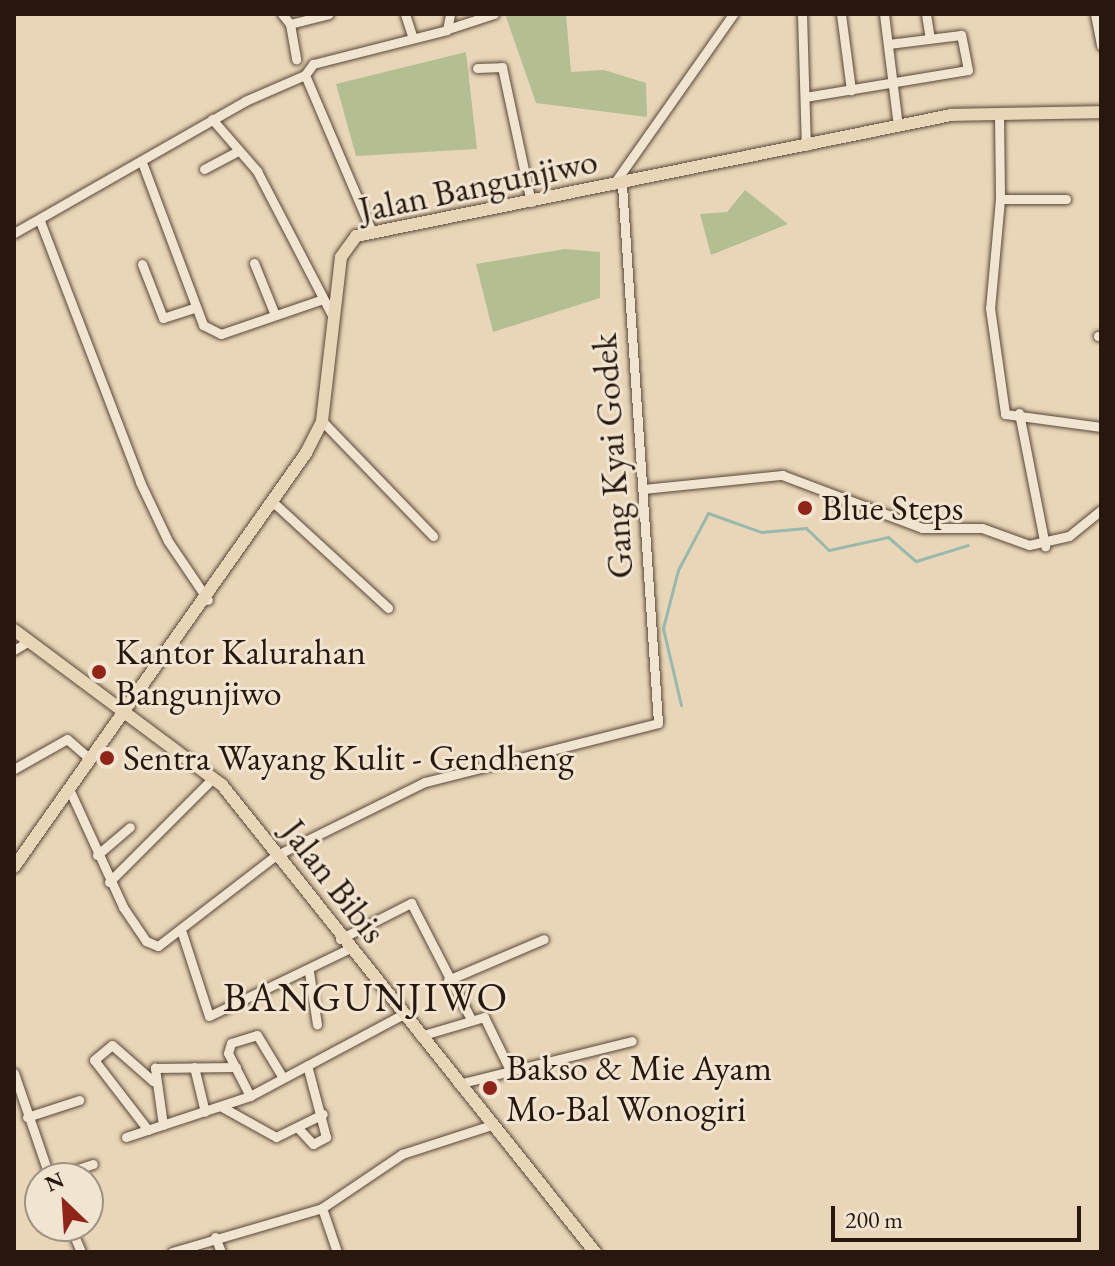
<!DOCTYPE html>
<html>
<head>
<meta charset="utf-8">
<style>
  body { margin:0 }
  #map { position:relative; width:1115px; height:1266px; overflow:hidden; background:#e9d6b8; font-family:"EB Garamond",serif }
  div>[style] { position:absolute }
  .green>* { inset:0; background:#b3be92 }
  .stream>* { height:3px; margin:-1.5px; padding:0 1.5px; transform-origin:1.5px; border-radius:1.5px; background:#98b9ac }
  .roads { filter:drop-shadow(0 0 2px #584739) drop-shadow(0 0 2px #584739) }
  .minor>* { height:9px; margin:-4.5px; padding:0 4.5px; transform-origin:4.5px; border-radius:4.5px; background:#f1e4d1 }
  .major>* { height:12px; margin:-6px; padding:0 6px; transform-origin:6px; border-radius:6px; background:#e9d6b8 }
  .dots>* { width:22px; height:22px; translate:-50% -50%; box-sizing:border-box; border:4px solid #f1e4d1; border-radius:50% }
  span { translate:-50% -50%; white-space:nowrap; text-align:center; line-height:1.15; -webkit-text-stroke:6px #f1e4d1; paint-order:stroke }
  .street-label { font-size:36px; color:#27170f }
  .poi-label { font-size:36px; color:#27170f }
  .left { translate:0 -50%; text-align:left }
  .quarter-label { font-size:40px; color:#27170f; letter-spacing:2px }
  .frame { position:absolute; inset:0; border:16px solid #27170f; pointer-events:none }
  .north { position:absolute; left:24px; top:1162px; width:80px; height:80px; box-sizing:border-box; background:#f1e4d1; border:2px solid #a09283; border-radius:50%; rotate:335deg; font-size:22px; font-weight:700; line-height:32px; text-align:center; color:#27170f }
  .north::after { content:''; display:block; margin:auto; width:28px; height:36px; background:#8f2418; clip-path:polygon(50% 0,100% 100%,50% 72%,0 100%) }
  .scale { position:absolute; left:831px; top:1206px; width:250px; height:36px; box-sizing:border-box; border:4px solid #27170f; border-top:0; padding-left:10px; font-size:24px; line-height:28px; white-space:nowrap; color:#27170f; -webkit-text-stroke:6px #f1e4d1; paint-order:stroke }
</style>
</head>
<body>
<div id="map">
  <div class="green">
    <div style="clip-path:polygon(505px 14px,566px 14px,571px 72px,604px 70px,646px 83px,647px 117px,536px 103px)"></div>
    <div style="clip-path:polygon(466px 52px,477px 149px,356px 156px,336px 84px)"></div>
    <div style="clip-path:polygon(745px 190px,788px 224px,711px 255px,700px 214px,727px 212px)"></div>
    <div style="clip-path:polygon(565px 249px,600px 252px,600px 298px,493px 332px,476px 264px)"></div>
  </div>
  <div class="stream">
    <div style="left:681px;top:705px;width:79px;rotate:-103.2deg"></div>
    <div style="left:663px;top:628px;width:60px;rotate:-75.5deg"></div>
    <div style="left:678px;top:570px;width:64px;rotate:-62.2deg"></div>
    <div style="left:708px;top:513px;width:56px;rotate:19.7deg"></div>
    <div style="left:761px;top:532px;width:45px;rotate:-5.1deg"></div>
    <div style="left:806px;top:528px;width:32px;rotate:44deg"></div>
    <div style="left:829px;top:550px;width:60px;rotate:-12.4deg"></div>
    <div style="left:888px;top:537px;width:37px;rotate:41deg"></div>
    <div style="left:916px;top:561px;width:54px;rotate:-17.1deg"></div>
  </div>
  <div class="roads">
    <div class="minor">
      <div style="left:282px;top:14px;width:13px;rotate:51deg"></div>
      <div style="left:290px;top:24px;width:40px;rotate:-14.4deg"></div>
      <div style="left:405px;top:14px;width:25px;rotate:72deg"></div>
      <div style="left:802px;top:14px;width:132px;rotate:88.3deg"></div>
      <div style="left:841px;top:14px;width:77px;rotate:82.5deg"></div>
      <div style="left:884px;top:14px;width:113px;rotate:82.9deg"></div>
      <div style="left:926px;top:14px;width:24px;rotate:81deg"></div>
      <div style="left:1095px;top:14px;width:32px;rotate:79deg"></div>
      <div style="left:290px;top:24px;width:36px;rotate:80deg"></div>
      <div style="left:451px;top:28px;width:45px;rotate:-18deg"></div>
      <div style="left:477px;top:68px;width:25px;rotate:-2deg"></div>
      <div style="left:502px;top:67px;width:138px;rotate:77.9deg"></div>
      <div style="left:305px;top:75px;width:14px;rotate:-54deg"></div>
      <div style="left:313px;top:64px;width:138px;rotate:-14.2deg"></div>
      <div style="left:447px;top:30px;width:16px;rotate:-79deg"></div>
      <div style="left:805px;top:97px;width:165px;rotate:-9.4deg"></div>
      <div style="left:968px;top:70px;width:36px;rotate:-101deg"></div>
      <div style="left:961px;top:35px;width:73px;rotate:172.9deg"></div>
      <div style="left:999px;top:114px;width:85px;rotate:89.3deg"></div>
      <div style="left:1000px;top:199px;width:66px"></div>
      <div style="left:212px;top:119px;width:69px;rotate:49.1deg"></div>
      <div style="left:257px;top:171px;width:160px;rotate:62.5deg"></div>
      <div style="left:143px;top:165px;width:171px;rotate:69.4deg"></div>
      <div style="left:203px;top:325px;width:20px;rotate:27deg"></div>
      <div style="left:221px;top:334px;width:108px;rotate:-18.9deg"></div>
      <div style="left:204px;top:169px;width:38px;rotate:-28deg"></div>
      <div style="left:613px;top:185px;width:209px;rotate:-54.9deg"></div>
      <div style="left:1000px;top:199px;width:109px;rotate:95.2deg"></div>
      <div style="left:990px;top:308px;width:107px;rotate:81.9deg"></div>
      <div style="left:1005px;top:414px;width:97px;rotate:7.7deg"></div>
      <div style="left:40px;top:221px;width:280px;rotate:69deg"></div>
      <div style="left:140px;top:482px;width:65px;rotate:64.6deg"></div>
      <div style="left:168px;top:541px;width:71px;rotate:55.9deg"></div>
      <div style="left:14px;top:233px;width:266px;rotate:-29.7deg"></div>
      <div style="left:245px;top:101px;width:65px;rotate:-23.4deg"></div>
      <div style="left:305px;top:75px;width:171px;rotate:66.9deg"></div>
      <div style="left:254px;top:263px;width:56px;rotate:68deg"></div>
      <div style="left:142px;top:264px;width:58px;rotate:68.7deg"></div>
      <div style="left:163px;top:318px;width:32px;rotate:-18deg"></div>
      <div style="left:1098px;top:336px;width:3px"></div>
      <div style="left:1019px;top:413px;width:136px;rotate:78.9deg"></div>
      <div style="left:322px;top:421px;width:160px;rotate:46deg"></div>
      <div style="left:643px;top:489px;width:140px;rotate:-5.8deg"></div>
      <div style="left:782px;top:475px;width:150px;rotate:20.7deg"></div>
      <div style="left:922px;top:528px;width:60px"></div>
      <div style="left:982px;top:528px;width:50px;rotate:19.9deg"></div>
      <div style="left:1029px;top:545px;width:41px;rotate:-12.7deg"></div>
      <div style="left:1069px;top:536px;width:41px;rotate:-39.1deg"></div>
      <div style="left:274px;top:503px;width:155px;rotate:42.6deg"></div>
      <div style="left:14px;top:650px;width:17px;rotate:-31deg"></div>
      <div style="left:14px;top:769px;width:61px;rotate:-29.5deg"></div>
      <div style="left:67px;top:739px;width:30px;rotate:41deg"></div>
      <div style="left:70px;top:791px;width:128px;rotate:65.4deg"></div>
      <div style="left:123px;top:907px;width:41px;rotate:55.9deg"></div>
      <div style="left:146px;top:941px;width:13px;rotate:23deg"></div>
      <div style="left:158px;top:946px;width:148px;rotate:-37.6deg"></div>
      <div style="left:275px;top:856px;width:167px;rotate:-26.3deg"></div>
      <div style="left:425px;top:782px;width:240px;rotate:-14.2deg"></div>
      <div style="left:658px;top:723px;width:539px;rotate:-93.83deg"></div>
      <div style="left:97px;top:855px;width:43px;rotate:-40.3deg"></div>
      <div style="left:109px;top:882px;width:147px;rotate:-45deg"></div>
      <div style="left:182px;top:933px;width:87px;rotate:72deg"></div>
      <div style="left:209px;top:1016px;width:154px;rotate:-25.7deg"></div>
      <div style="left:340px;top:939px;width:80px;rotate:-26.9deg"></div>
      <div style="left:411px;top:903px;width:131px;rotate:62.7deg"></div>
      <div style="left:309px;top:972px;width:53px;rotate:81.3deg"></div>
      <div style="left:448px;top:980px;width:104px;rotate:-23.1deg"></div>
      <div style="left:420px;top:1036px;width:67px;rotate:-16.5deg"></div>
      <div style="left:484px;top:1017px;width:61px;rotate:63.9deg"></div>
      <div style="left:194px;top:1067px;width:46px;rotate:76.3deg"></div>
      <div style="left:14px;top:1073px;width:111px;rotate:71.1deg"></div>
      <div style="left:458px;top:1084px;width:179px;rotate:-13.9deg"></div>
      <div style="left:250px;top:1096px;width:48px;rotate:-117.1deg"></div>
      <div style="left:228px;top:1053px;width:10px;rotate:-73deg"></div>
      <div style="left:231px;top:1043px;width:27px;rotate:-17deg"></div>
      <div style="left:257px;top:1035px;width:50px;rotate:58.8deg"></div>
      <div style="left:222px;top:1107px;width:62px;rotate:29.1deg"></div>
      <div style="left:276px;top:1137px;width:52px;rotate:-26.1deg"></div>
      <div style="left:27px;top:1117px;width:55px;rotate:-18.1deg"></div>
      <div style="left:163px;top:1125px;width:58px;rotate:-98deg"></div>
      <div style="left:155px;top:1068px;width:81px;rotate:-0.7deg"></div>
      <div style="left:298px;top:1128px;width:22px;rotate:47deg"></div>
      <div style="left:313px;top:1144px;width:15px;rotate:-28deg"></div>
      <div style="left:326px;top:1137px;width:74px;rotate:-104.8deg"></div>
      <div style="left:148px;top:1130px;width:88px;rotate:-127.6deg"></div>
      <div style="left:94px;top:1060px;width:23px;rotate:-40deg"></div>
      <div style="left:112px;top:1045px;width:55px;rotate:41.3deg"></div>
      <div style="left:126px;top:1137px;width:131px;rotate:-18.3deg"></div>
      <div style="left:250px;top:1096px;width:172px;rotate:-28.1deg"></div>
      <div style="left:50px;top:1178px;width:45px;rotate:-18deg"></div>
      <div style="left:322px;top:1208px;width:46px;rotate:71.2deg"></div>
      <div style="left:70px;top:1226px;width:28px;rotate:67deg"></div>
      <div style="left:215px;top:1237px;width:16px;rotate:68deg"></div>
      <div style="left:172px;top:1252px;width:156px;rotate:-16.3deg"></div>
      <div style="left:322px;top:1208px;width:97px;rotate:-34deg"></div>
      <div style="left:402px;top:1154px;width:95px;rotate:-17.9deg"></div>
    </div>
    <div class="major">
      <div style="left:14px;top:630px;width:259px;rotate:36.7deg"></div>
      <div style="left:222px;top:785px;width:598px;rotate:51.39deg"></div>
      <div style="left:14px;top:867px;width:507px;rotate:-54.8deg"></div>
      <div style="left:306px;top:453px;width:36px;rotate:-63deg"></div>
      <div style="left:322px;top:421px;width:165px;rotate:-83.4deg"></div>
      <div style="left:341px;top:257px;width:26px;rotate:-54deg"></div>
      <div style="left:356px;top:236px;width:607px;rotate:-11.49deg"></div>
      <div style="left:951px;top:115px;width:150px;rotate:-1.1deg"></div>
    </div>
  </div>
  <div class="dots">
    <div style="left:805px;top:508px;background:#8f2418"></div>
    <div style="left:99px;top:672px;background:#8f2418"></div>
    <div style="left:107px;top:758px;background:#8f2418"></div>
    <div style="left:490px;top:1088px;background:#8f2418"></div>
  </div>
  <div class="street-label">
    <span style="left:478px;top:185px;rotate:-12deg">Jalan Bangunjiwo</span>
    <span style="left:612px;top:456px;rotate:-94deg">Gang Kyai Godek</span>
    <span style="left:334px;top:881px;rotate:52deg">Jalan Bibis</span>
  </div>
  <div class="poi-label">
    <span class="left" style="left:821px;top:508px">Blue Steps</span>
    <span class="left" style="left:115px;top:672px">Kantor Kalurahan<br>Bangunjiwo</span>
    <span class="left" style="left:123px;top:758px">Sentra Wayang Kulit - Gendheng</span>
    <span class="left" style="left:506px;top:1088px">Bakso &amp; Mie Ayam<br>Mo-Bal Wonogiri</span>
  </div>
  <div class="quarter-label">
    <span style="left:366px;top:997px">BANGUNJIWO</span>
  </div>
  <div class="frame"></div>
  <div class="north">N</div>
  <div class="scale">200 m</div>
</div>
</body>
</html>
